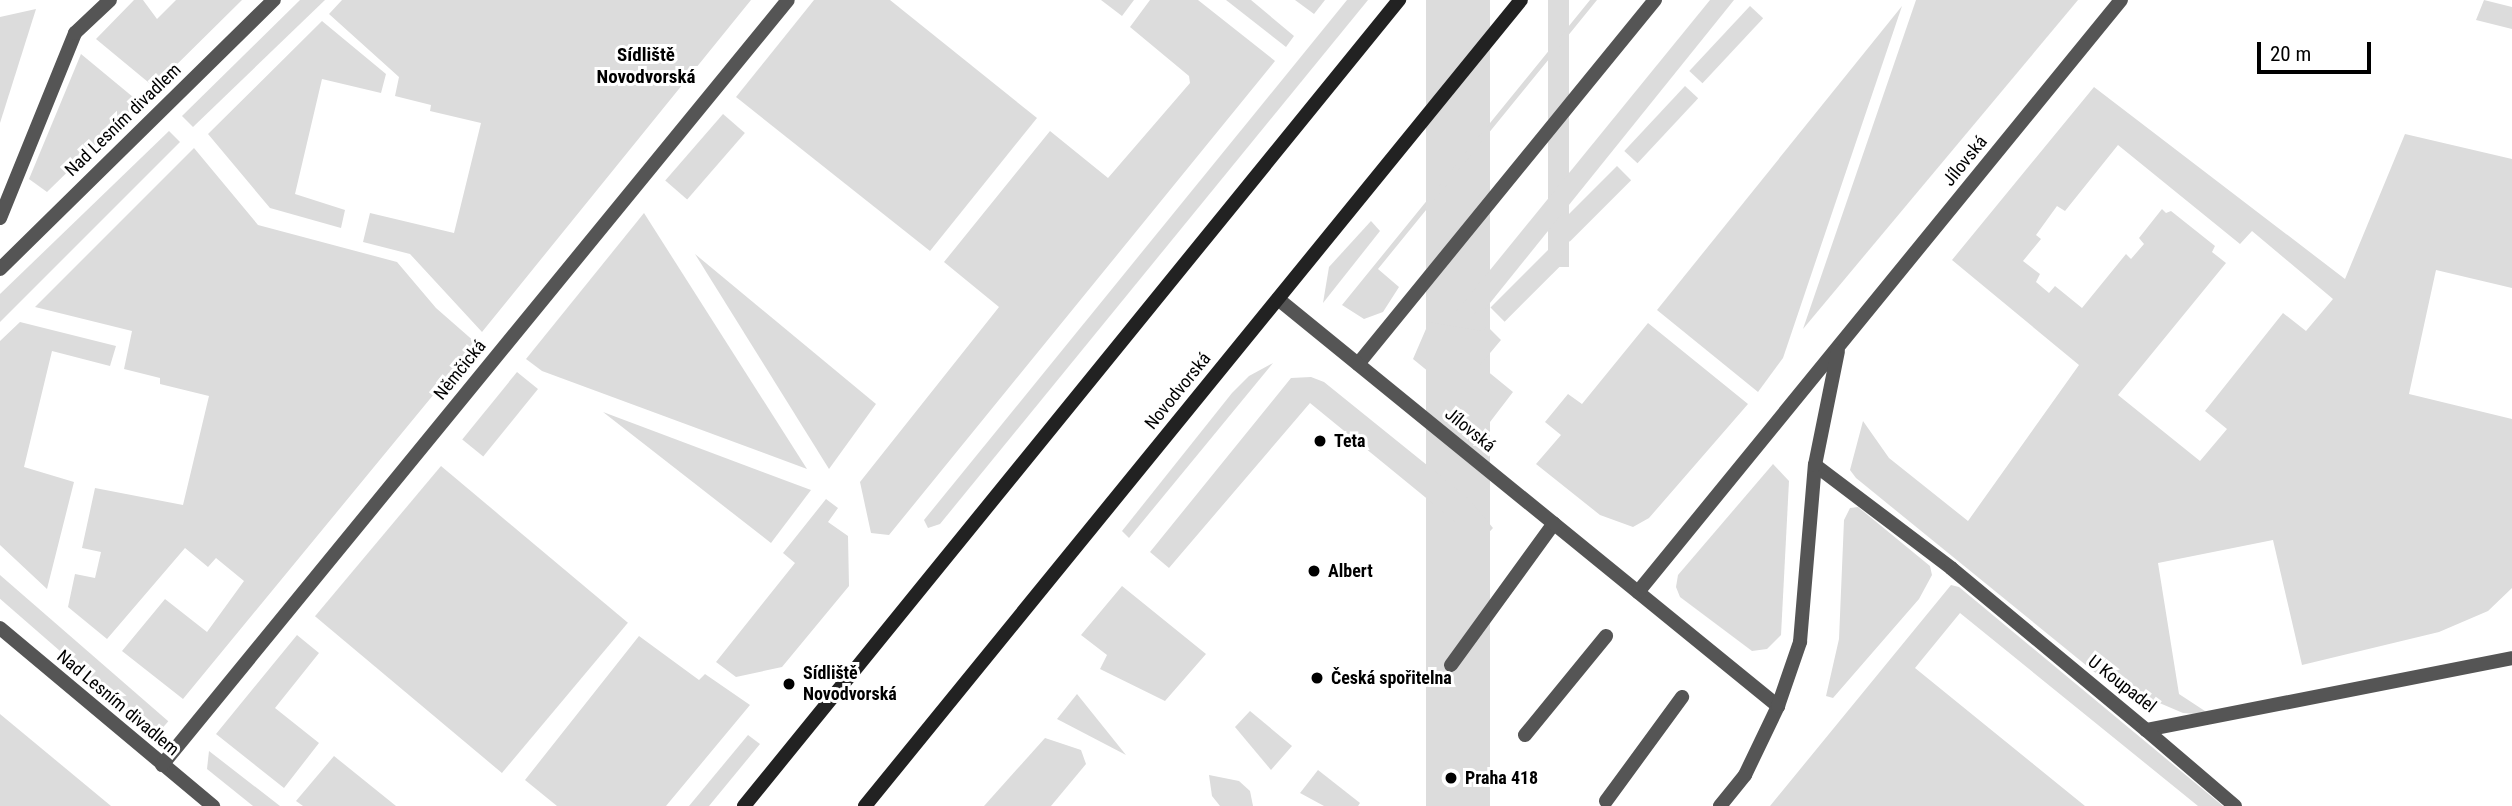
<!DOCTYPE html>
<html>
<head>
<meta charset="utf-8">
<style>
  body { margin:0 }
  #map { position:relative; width:2512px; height:806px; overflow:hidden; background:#fff; font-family:"Roboto Condensed",sans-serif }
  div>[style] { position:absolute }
  .green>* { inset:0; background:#dcdcdc; transform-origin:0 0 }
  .service>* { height:14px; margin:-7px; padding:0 7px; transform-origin:7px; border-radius:7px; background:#555 }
  .minor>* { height:14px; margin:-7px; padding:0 7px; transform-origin:7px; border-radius:7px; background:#555 }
  .secondary>* { height:14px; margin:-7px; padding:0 7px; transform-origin:7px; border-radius:7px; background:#222 }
  .dots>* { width:19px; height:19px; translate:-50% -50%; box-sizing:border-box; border:4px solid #fff; border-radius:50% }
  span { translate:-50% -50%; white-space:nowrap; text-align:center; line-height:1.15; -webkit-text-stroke:6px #fff; paint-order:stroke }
  .street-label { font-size:18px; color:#000 }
  .poi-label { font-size:18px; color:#000; font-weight:700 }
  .left { translate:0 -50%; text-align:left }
  .neighbourhood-label { font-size:19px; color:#000; font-weight:700 }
  .scale { position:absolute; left:2257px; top:42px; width:114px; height:32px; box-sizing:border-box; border:4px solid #000; border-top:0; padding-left:9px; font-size:21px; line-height:24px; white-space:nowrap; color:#000; -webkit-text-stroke:5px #fff; paint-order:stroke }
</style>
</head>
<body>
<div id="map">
  <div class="green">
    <div style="clip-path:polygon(134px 0,143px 0,157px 19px,176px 0,242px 0,154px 87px,96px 39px)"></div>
    <div style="clip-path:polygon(300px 0,325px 0,193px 127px,182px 116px)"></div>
    <div style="clip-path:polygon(342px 0,751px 0,482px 332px,410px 254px,363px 242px,370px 213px,454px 233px,481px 123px,430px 111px,431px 105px,395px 96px,399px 77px,329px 14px)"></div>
    <div style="clip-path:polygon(814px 0,890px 0,1037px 118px,930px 251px,736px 97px)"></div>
    <div style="clip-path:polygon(1101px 0,1134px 0,1122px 16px)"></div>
    <div style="clip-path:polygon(1150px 0,1198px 0,1275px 61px,889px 535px,871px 533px,860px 482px,999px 307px,944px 262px,1050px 131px,1108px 178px,1190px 83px,1189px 76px,1130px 27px)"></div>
    <div style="clip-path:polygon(1226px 0,1251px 0,1294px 36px,1286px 47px)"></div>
    <div style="clip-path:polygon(1295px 0,1325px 0,1314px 14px)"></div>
    <div style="clip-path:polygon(1347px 0,1368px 0,940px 524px,928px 528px,924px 520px)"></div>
    <div style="left:1426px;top:0;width:64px;height:1039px"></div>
    <div style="left:1548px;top:0;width:21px;height:267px"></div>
    <div style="clip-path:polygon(1590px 0,1597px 0,1378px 269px,1399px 287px,1383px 312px,1364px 319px,1342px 305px)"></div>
    <div style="clip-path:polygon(1710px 0,1734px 0,1486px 308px,1466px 317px,1455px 313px)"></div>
    <div style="clip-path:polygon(1916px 0,2078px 0,1803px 329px)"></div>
    <div style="clip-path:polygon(2484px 0,2512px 7px,2512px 29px,2476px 20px)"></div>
    <div style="left:1750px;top:6px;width:18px;height:89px;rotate:43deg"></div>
    <div style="clip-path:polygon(1902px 6px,1783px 358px,1758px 392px,1657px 310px)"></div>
    <div style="clip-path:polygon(36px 9px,0 123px,0 17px)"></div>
    <div style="clip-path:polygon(322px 21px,386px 74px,381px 93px,322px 79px,295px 194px,345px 210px,341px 228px,270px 208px,208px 134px)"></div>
    <div style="clip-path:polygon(81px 54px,139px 102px,47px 192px,29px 179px)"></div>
    <div style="left:1685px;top:86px;width:18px;height:89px;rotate:43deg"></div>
    <div style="clip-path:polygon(evenodd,2094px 87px,2345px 279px,2405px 134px,2512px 159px,2512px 288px,2436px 270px,2409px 394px,2512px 419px,2512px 588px,2488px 611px,2439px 632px,2302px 665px,2273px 540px,2158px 563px,2179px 694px,2211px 715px,2183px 713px,2103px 679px,1856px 478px,1850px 470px,1863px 421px,1889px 458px,1968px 521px,2079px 365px,1952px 260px,2094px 87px,2118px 145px,2240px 244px,2252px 231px,2333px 299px,2306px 331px,2283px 313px,2205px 411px,2227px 429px,2200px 461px,2118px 395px,2226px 263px,2212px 252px,2215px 246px,2171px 211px,2166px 213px,2162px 209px,2139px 238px,2144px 244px,2131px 259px,2126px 254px,2082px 308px,2055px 286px,2049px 293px,2036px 282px,2040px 274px,2023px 261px,2041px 239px,2036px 235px,2057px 206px,2065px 211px,2118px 145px)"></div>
    <div style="left:723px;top:114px;width:29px;height:88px;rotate:41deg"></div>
    <div style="clip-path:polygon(169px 131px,180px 142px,0 322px,0 294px)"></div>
    <div style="clip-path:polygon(194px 148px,258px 225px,397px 262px,436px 308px,476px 343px,183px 699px,122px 651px,165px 599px,207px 632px,244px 581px,216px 558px,208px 567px,185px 548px,107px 639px,68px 607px,75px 574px,95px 578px,101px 552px,82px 548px,95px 488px,183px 505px,209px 396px,160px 384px,160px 378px,124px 369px,132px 331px,35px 307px)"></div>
    <div style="left:1617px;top:166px;width:20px;height:87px;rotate:45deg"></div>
    <div style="clip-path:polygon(644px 213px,807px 469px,542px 371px,526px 359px)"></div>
    <div style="clip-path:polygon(1371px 221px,1380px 231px,1323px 303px,1329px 267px)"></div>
    <div style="left:1552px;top:246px;width:20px;height:87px;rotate:45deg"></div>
    <div style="clip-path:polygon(695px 254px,876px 404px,829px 469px)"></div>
    <div style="clip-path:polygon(20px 322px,116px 346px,110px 366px,52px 351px,24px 467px,74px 482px,47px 589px,0 545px,0 341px)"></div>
    <div style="clip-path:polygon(1429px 322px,1483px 331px,1487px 326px,1501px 340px,1480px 365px,1513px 392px,1490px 422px,1413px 359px)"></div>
    <div style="clip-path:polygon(1648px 323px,1748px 404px,1649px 518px,1633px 527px,1600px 515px,1536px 464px,1561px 435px,1545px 422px,1568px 394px,1582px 404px)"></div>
    <div style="clip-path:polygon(1273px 363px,1129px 538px,1122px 531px,1232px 393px,1249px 376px)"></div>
    <div style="left:517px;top:372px;width:27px;height:87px;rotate:39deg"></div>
    <div style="clip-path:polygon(1311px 377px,1324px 382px,1469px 499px,1493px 528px,1480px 542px,1310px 403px,1169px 568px,1150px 552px,1291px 378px)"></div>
    <div style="clip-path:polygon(603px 412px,811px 490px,771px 543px)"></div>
    <div style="clip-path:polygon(1773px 464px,1789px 481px,1781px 635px,1767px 649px,1752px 651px,1680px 597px,1676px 587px,1678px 575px)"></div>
    <div style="left:441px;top:466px;width:244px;height:196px;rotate:40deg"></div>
    <div style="clip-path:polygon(826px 499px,838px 508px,828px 522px,848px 536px,849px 586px,782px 667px,736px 677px,716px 662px,795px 563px,783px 553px)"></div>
    <div style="clip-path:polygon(1858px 507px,1930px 566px,1932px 575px,1919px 599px,1833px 698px,1826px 696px,1839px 639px,1844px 520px,1850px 508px)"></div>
    <div style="left:0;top:575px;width:223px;height:18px;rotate:41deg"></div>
    <div style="clip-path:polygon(1951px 585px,1959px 587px,2223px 806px,2198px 806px,1960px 613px,1915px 668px,2085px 806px,1770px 806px)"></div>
    <div style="clip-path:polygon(1122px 586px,1206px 654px,1165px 701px,1100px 669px,1107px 655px,1081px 635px)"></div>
    <div style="clip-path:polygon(297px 635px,319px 653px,275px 708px,319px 743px,284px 788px,216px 734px)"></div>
    <div style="clip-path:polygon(639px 636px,699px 680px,705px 674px,750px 705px,666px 806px,557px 806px,525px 780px)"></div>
    <div style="clip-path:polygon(1077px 694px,1126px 755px,1057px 719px)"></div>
    <div style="clip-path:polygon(1250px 711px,1292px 746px,1271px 770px,1235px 727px)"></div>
    <div style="clip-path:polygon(0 714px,111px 806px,0 806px)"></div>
    <div style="clip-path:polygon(748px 735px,760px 744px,709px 806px,689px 806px)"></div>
    <div style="clip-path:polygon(1045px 738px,1081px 750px,1086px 764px,1051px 806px,984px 806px)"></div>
    <div style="clip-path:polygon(209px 751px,280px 806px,253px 806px,207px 769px)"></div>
    <div style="clip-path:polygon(334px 756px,396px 806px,303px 806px,296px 801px)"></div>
    <div style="clip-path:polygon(1318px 770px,1360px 803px,1358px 806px,1324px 806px,1300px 793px)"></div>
    <div style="clip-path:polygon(1209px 775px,1239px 781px,1250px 791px,1253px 806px,1220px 806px,1212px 796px)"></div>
  </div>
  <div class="service">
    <div style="left:1358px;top:364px;width:470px;rotate:-50.8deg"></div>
    <div style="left:1815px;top:465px;width:171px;rotate:37.1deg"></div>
    <div style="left:1951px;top:568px;width:254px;rotate:39.7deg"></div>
    <div style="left:2146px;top:730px;width:373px;rotate:-11.1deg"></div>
    <div style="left:1451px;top:665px;width:175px;rotate:-54deg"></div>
    <div style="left:2146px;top:730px;width:117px;rotate:40.5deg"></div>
    <div style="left:1525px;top:735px;width:128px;rotate:-50.7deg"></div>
    <div style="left:1606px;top:801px;width:129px;rotate:-53.8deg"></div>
  </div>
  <div class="minor">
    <div style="left:0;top:218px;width:200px;rotate:-67.9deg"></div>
    <div style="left:75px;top:33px;width:48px;rotate:-43.3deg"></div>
    <div style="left:0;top:269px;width:384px;rotate:-44.5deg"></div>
    <div style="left:1278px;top:299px;width:645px;rotate:39.15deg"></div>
    <div style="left:1638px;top:592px;width:764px;rotate:-50.79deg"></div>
    <div style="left:0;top:628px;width:278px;rotate:39.9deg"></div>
    <div style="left:162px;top:765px;width:988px;rotate:-50.71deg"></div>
    <div style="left:1720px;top:806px;width:40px;rotate:-51deg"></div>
    <div style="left:1745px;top:775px;width:76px;rotate:-64.4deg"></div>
    <div style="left:1778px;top:706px;width:68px;rotate:-71deg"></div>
    <div style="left:1800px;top:642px;width:178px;rotate:-85.2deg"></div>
    <div style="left:1815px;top:465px;width:116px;rotate:-78.6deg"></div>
  </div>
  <div class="secondary">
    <div style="left:744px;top:806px;width:1039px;rotate:-50.9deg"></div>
    <div style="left:865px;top:806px;width:1039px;rotate:-50.86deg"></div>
  </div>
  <div class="dots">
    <div style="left:1320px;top:441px;background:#000"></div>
    <div style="left:1314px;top:571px;background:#000"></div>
    <div style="left:1317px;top:678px;background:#000"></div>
    <div style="left:789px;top:684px;background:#000"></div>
    <div style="left:1451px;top:778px;background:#000"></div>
  </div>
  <div class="street-label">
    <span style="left:123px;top:120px;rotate:-44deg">Nad Lesním divadlem</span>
    <span style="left:1965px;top:161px;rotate:-51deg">Jílovská</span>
    <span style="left:460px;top:370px;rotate:-51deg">Němčická</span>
    <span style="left:1178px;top:391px;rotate:-51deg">Novodvorská</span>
    <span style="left:1470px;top:430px;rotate:39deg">Jílovská</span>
    <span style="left:2122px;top:684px;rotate:38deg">U Koupadel</span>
    <span style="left:118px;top:703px;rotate:40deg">Nad Lesním divadlem</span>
  </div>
  <div class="poi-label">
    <span class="left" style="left:1334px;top:441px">Teta</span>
    <span class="left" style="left:1328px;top:571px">Albert</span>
    <span class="left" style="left:803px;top:684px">Sídliště<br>Novodvorská</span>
    <span class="left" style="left:1331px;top:678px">Česká spořitelna</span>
    <span class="left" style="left:1465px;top:778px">Praha 418</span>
  </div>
  <div class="neighbourhood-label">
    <span style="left:646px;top:66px">Sídliště<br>Novodvorská</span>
  </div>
  <div class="scale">20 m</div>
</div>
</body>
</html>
